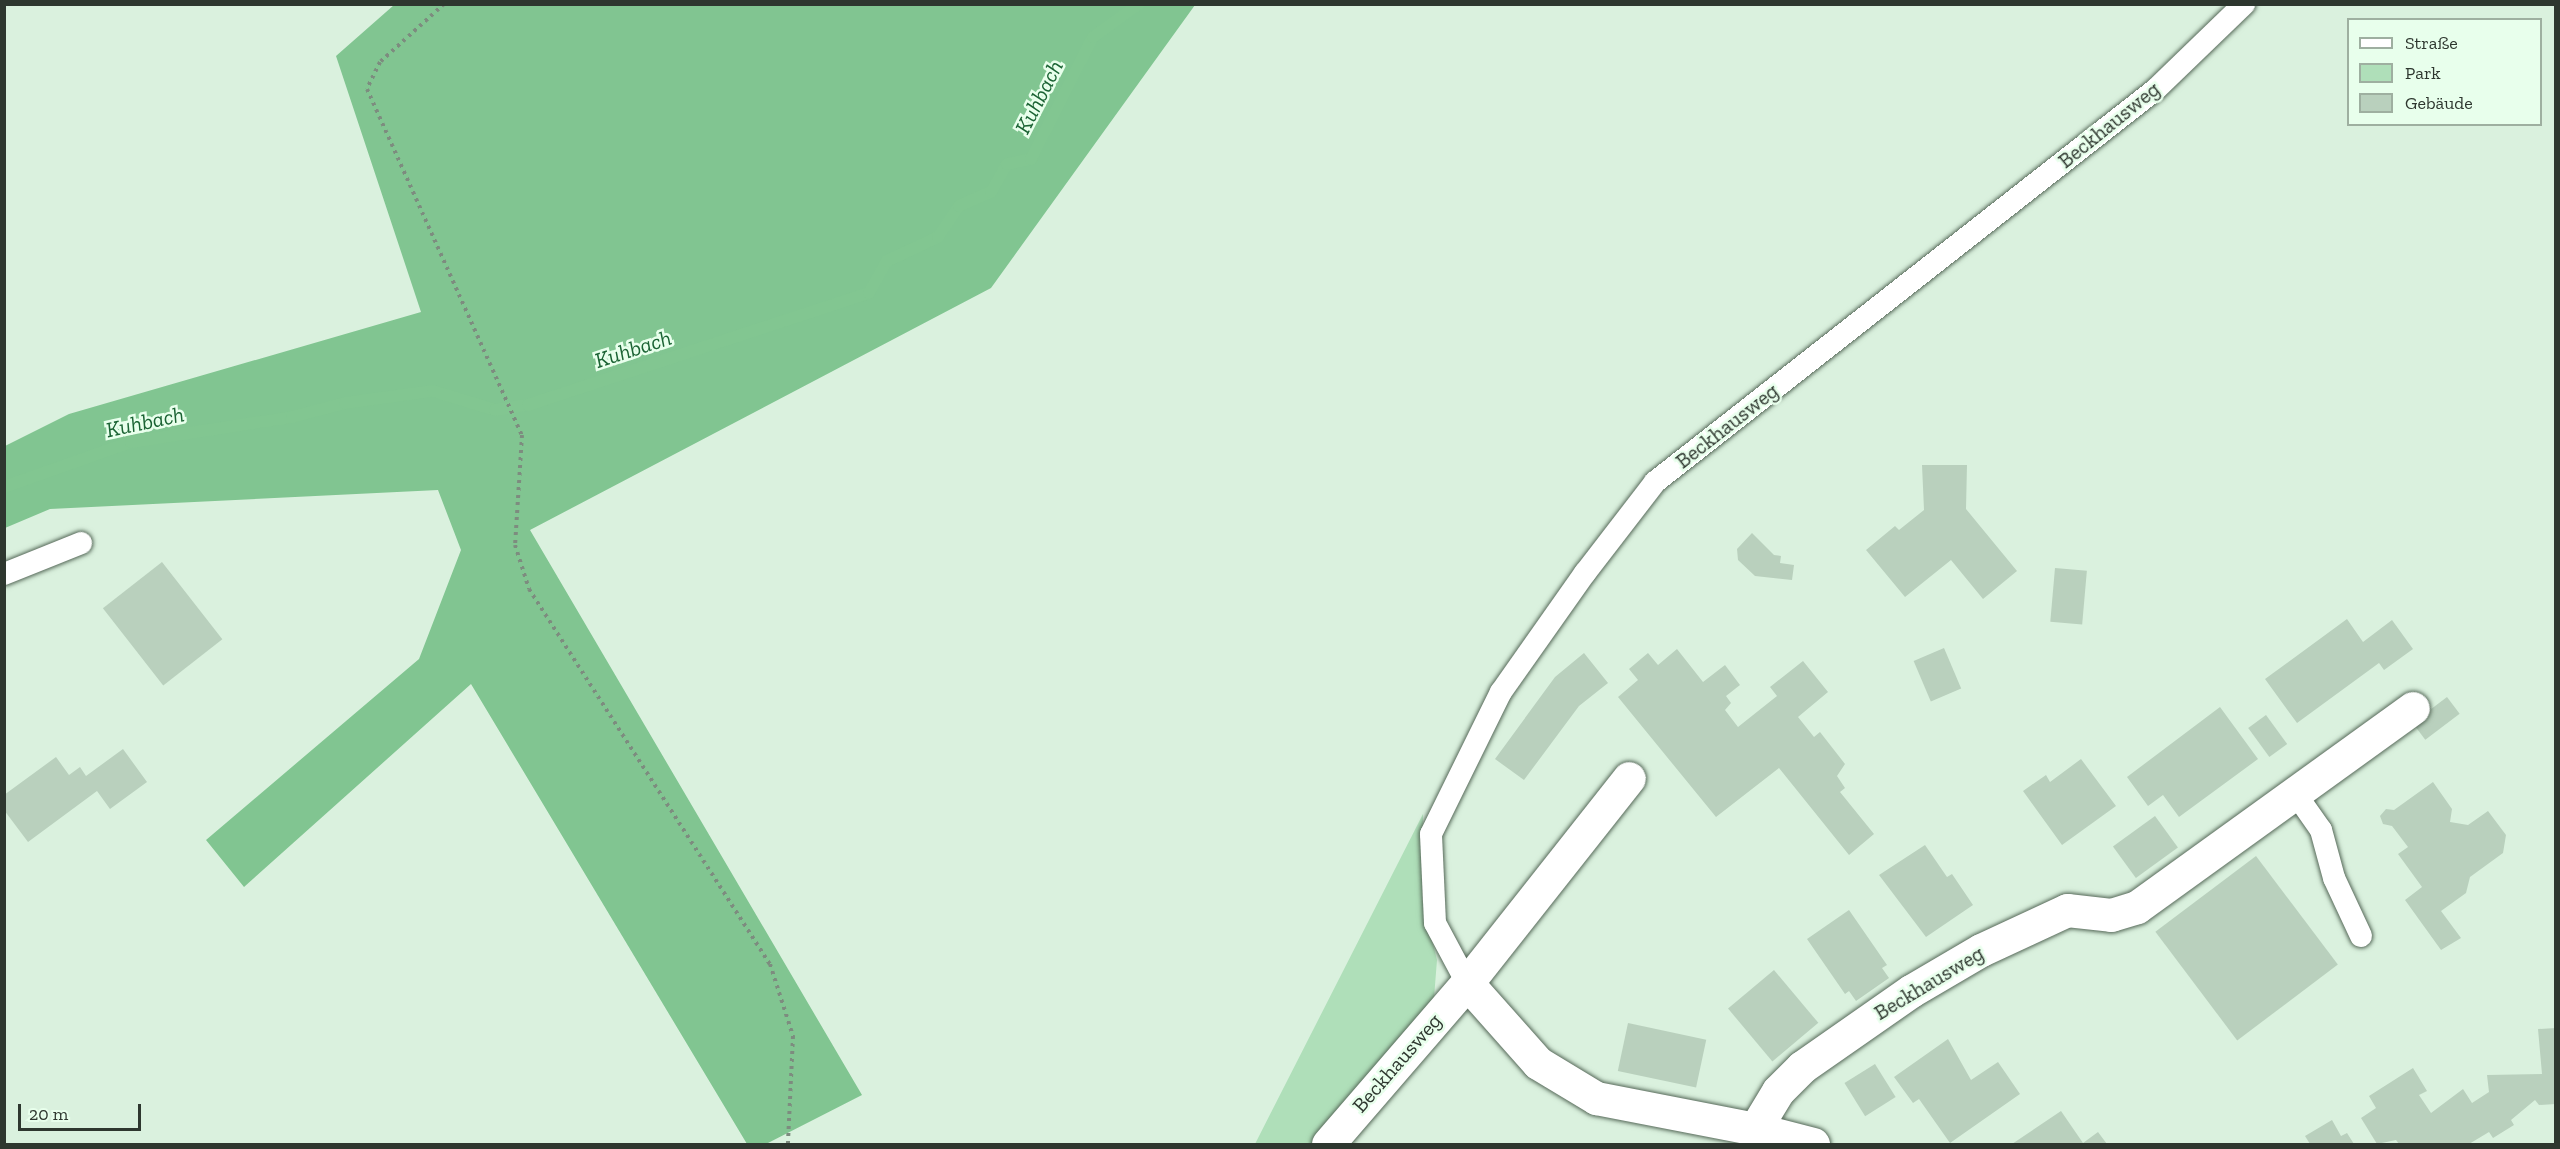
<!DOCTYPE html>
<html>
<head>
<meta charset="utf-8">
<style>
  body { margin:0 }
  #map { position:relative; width:2560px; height:1149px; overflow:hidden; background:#daf1de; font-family:"Zilla Slab",serif }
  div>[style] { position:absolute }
  .green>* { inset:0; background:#afdfb9 }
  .forest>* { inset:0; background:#81c591 }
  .stream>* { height:12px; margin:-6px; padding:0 6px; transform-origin:6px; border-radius:6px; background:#82c691 }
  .building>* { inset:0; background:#b9d0bd; transform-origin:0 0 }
  .path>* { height:4px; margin-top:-2px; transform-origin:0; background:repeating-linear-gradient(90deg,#7d8c7f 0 3px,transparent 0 7.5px) }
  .roads { filter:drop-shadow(0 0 2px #566959) drop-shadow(0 0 2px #566959) }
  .service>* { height:22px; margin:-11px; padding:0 11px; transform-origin:11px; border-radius:11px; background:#fff }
  .minor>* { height:33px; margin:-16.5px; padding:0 16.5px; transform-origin:16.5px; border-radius:16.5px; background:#fff }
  span { translate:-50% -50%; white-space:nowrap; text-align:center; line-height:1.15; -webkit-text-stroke:5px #e8ffec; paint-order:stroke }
  .street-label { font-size:21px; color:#2e372f }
  .water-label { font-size:22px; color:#1a6333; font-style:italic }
  .frame { position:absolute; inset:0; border:6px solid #2e372f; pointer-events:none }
  .legend { position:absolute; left:2347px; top:18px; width:195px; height:108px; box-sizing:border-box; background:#e8ffec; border:2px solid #9eafa0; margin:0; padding:8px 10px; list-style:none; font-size:18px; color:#2e372f }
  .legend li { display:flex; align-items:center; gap:12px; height:30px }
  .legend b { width:30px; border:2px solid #9eafa0 }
  .scale { position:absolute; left:18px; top:1104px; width:123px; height:27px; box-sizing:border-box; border:3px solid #2e372f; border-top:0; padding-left:8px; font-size:18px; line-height:21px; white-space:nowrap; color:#2e372f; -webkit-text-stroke:4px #e8ffec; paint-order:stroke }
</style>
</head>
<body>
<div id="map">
  <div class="green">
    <div style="clip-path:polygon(1423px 814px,1422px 900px,1437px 960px,1434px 998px,1313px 1144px,1255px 1144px)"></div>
  </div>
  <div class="forest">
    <div style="clip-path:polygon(394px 5px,1195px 5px,991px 288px,530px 530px,862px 1095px,766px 1144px,747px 1144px,471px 684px,244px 887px,206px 840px,419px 659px,461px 550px,438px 490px,50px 509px,5px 528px,5px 446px,69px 414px,421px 312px,336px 56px)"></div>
  </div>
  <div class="stream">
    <div style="left:4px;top:487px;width:135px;rotate:-19.5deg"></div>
    <div style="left:131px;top:442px;width:163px;rotate:-8.8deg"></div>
    <div style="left:292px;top:417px;width:55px;rotate:-14.8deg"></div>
    <div style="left:345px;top:403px;width:89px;rotate:-7.8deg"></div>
    <div style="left:433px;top:391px;width:65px;rotate:17deg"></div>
    <div style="left:495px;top:410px;width:33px;rotate:-9deg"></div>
    <div style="left:528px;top:405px;width:359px;rotate:-18.2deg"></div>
    <div style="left:869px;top:293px;width:37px;rotate:-61deg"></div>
    <div style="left:887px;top:261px;width:56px;rotate:-25.2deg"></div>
    <div style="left:938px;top:237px;width:37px;rotate:-56deg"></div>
    <div style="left:959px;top:206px;width:35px;rotate:-24deg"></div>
    <div style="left:991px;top:192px;width:32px;rotate:-60deg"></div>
    <div style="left:1007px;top:164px;width:25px;rotate:-12deg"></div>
    <div style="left:1031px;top:159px;width:137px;rotate:-63.1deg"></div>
    <div style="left:1093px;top:37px;width:57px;rotate:-35.7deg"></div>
  </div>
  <div class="building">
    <div style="clip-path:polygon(1922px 465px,1967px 465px,1966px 509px,2017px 571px,1983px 599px,1951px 560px,1905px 597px,1866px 550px,1895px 526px,1899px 530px,1924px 510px)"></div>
    <div style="clip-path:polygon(1752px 533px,1774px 555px,1781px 556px,1780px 563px,1794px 565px,1792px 580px,1755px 576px,1738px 560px,1737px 549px)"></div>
    <div style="left:162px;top:562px;width:98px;height:75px;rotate:52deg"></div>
    <div style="left:2055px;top:568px;width:32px;height:54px;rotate:5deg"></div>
    <div style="clip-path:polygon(2347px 619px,2363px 642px,2392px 620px,2413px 649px,2384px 670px,2379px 663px,2297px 723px,2265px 679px)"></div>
    <div style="left:1944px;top:648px;width:44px;height:33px;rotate:67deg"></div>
    <div style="clip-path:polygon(1677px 649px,1703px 682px,1725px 665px,1740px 685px,1726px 696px,1731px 703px,1725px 710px,1738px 727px,1777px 696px,1770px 687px,1803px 661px,1828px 692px,1798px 717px,1814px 737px,1820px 732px,1845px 764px,1837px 776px,1845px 788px,1840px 792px,1874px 834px,1849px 855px,1779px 768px,1716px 817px,1618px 697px,1638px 680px,1629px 669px,1648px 653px,1658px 665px)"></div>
    <div style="clip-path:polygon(1584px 653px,1608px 683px,1579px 706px,1524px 780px,1495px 759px,1555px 677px)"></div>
    <div style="left:2447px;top:697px;width:21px;height:43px;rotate:53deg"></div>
    <div style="clip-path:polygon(2220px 707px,2258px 759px,2179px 817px,2163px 795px,2148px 806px,2127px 777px)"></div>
    <div style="left:2266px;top:715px;width:36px;height:22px;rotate:54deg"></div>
    <div style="clip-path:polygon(123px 749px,147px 782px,110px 809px,97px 791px,28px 842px,4px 810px,4px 795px,56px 757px,69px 775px,80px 767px,86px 776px)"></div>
    <div style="clip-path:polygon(2081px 759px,2116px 806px,2062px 845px,2023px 791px,2046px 775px,2050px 782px)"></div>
    <div style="clip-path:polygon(2433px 782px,2452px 809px,2450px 822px,2468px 825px,2488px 811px,2506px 835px,2503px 853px,2470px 877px,2466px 893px,2441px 911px,2461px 938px,2441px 950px,2405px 900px,2422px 887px,2398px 854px,2408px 847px,2392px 826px,2383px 824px,2380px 816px,2386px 809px,2394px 810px)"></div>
    <div style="left:2155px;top:816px;width:39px;height:52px;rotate:54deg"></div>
    <div style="clip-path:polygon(1925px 845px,1947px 877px,1952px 874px,1973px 905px,1926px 937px,1879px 875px)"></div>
    <div style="left:2256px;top:856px;width:136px;height:126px;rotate:53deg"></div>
    <div style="clip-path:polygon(1849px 910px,1887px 965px,1882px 968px,1889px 978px,1856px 1001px,1849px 991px,1845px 994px,1807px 939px)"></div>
    <div style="left:1774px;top:970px;width:69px;height:60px;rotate:50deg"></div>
    <div style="left:1628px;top:1023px;width:80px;height:49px;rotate:12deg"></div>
    <div style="clip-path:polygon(2556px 1028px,2556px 1104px,2539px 1105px,2535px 1100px,2511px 1120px,2514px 1125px,2493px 1138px,2489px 1132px,2469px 1144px,2399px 1144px,2396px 1140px,2377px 1144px,2361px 1118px,2376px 1108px,2369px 1096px,2413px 1068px,2427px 1091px,2419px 1095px,2431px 1113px,2463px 1089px,2472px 1103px,2489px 1092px,2487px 1075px,2542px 1074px,2538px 1029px)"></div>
    <div style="clip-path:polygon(1948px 1039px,1971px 1080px,1998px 1062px,2020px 1094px,1950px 1143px,1919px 1099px,1913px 1103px,1894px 1077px)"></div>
    <div style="left:1875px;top:1064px;width:39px;height:36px;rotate:58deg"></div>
    <div style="clip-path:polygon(2061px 1111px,2083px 1143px,2098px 1132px,2107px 1144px,2012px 1144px)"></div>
    <div style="clip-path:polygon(2332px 1120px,2341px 1136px,2347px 1133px,2354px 1144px,2310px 1144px,2305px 1136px)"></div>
  </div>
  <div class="path">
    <div style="left:444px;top:4px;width:86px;rotate:137.8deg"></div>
    <div style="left:380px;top:62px;width:30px;rotate:116deg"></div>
    <div style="left:367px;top:89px;width:379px;rotate:65.9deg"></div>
    <div style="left:522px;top:435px;width:110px;rotate:93.6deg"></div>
    <div style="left:515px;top:545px;width:46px;rotate:72.3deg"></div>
    <div style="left:529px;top:589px;width:446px;rotate:57.3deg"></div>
    <div style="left:770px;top:964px;width:76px;rotate:72.3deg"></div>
    <div style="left:793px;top:1036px;width:108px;rotate:92.7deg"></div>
  </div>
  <div class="roads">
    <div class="service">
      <div style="left:4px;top:574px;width:83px;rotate:-21.9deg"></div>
      <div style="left:2295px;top:793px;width:45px;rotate:54.9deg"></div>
      <div style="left:2321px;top:830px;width:50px;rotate:74.8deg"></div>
      <div style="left:2334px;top:878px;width:64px;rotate:65deg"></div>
      <div style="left:1467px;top:983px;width:68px;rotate:-118.1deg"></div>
      <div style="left:1435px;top:923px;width:89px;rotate:-92.6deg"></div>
      <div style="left:1431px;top:834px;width:158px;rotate:-63.8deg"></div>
      <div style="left:1501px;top:692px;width:146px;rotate:-54.8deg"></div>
      <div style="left:1585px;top:573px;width:115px;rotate:-52.4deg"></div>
      <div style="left:1655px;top:482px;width:635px;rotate:-38.1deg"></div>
      <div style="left:2155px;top:90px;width:124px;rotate:-44deg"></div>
    </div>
    <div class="minor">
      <div style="left:1467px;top:983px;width:107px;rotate:48.4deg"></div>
      <div style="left:1538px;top:1063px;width:68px;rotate:31.1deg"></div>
      <div style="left:1596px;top:1098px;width:162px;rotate:11deg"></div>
      <div style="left:1755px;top:1129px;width:60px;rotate:14.5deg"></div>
      <div style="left:1755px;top:1129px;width:44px;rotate:-58.8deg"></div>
      <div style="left:1778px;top:1091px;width:34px;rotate:-45deg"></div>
      <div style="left:1802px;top:1067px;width:133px;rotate:-34.9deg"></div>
      <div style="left:1911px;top:991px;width:81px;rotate:-30.4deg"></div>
      <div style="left:1981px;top:950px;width:95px;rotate:-24.9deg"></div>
      <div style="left:2067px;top:910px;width:44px;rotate:6.5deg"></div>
      <div style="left:2111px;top:915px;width:27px;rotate:-17deg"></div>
      <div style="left:2137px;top:907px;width:340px;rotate:-35.8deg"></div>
      <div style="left:1328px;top:1144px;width:213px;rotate:-49.2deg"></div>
      <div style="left:1467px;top:983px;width:261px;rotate:-51.7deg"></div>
    </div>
  </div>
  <div class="street-label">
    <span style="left:2109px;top:125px;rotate:-39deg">Beckhausweg</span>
    <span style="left:1727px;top:426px;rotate:-38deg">Beckhausweg</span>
    <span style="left:1929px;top:983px;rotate:-31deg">Beckhausweg</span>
    <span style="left:1397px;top:1063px;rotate:-49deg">Beckhausweg</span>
  </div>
  <div class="water-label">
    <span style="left:1039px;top:97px;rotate:-63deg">Kuhbach</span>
    <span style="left:633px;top:349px;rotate:-18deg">Kuhbach</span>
    <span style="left:145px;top:422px;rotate:-12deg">Kuhbach</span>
  </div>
  <div class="frame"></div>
  <ul class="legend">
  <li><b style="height:8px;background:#fff"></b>Straße</li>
  <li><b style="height:16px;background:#afdfb9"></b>Park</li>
  <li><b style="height:16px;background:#b9d0bd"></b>Gebäude</li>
  </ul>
  <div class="scale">20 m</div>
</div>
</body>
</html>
